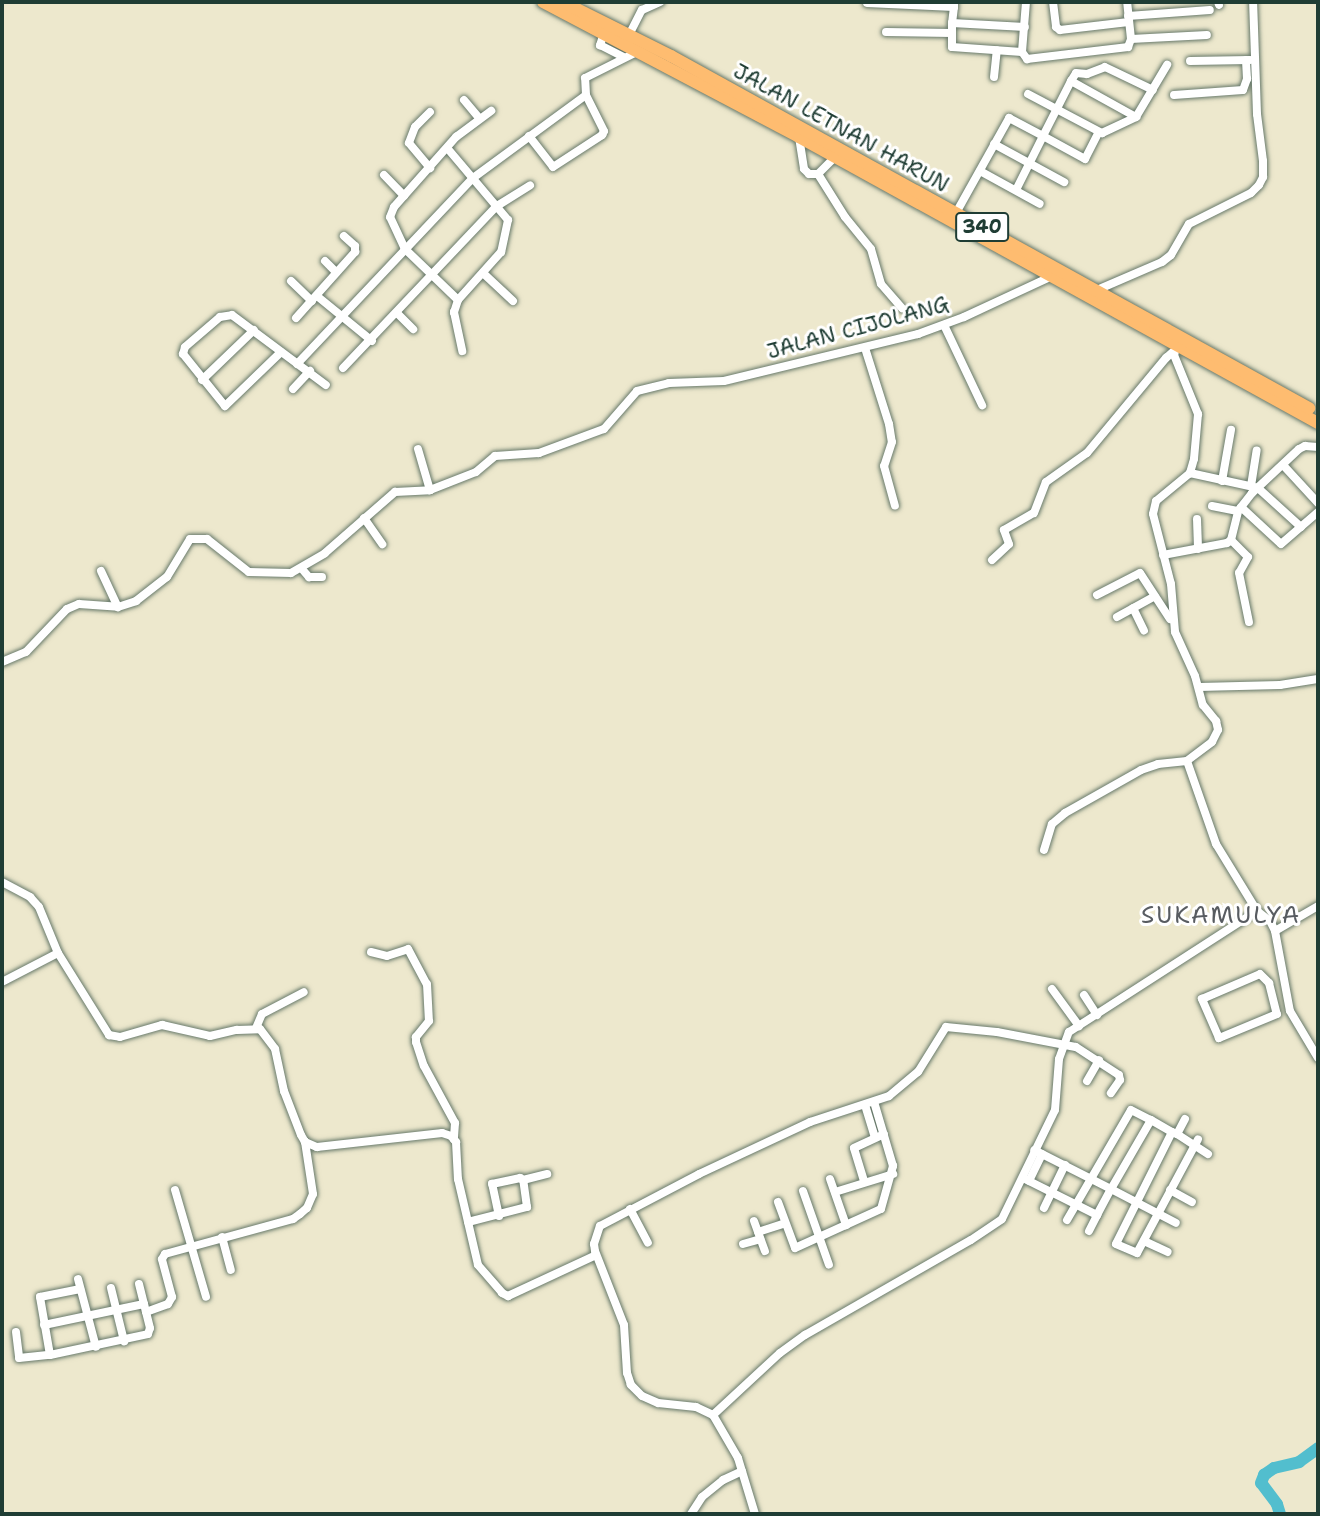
<!DOCTYPE html>
<html>
<head>
<meta charset="utf-8">
<style>
  body { margin:0 }
  #map { position:relative; width:1320px; height:1516px; overflow:hidden; background:#ede8cd; font-family:"Shantell Sans",sans-serif }
  div>[style] { position:absolute }
  .river>* { height:12px; margin:-6px; padding:0 6px; transform-origin:6px; border-radius:6px; background:#52bece }
  .roads { filter:drop-shadow(0 0 2px #67796a) drop-shadow(0 0 2px #67796a) }
  .minor>* { height:8px; margin:-4px; padding:0 4px; transform-origin:4px; border-radius:4px; background:#fff }
  .primary>* { height:12px; margin:-6px; padding:0 6px; transform-origin:6px; border-radius:6px; background:#febc70 }
  span { translate:-50% -50%; white-space:nowrap; text-align:center; line-height:1.15; -webkit-text-stroke:6px #fff; paint-order:stroke }
  .shield-label span { padding:2px 5px; background:#fff; border:2px solid; border-radius:5px; -webkit-text-stroke-width:0 }
  .shield-label { font-size:19px; color:#1f3d34; font-weight:700 }
  .street-label { font-size:21px; color:#1f3d34 }
  .quarter-label { font-size:24px; color:#585c61; letter-spacing:2px }
  .frame { position:absolute; inset:0; border:4px solid #1f3d34; pointer-events:none }
</style>
</head>
<body>
<div id="map">
  <div class="river">
    <div style="left:1280px;top:1514px;width:10px;rotate:-107deg"></div>
    <div style="left:1277px;top:1504px;width:26px;rotate:-127deg"></div>
    <div style="left:1261px;top:1483px;width:9px;rotate:-69deg"></div>
    <div style="left:1264px;top:1475px;width:12px;rotate:-35deg"></div>
    <div style="left:1274px;top:1468px;width:26px;rotate:-13deg"></div>
    <div style="left:1299px;top:1462px;width:24px;rotate:-36deg"></div>
  </div>
  <div class="roads">
    <div class="minor">
      <div style="left:1026px;top:2px;width:50px;rotate:94.6deg"></div>
      <div style="left:1022px;top:52px;width:9px;rotate:54deg"></div>
      <div style="left:1027px;top:59px;width:102px;rotate:-6.8deg"></div>
      <div style="left:1128px;top:47px;width:9px;rotate:-69deg"></div>
      <div style="left:1131px;top:39px;width:37px;rotate:-96deg"></div>
      <div style="left:1053px;top:2px;width:25px;rotate:83deg"></div>
      <div style="left:1056px;top:27px;width:5px;rotate:37deg"></div>
      <div style="left:1060px;top:30px;width:69px;rotate:-6.6deg"></div>
      <div style="left:1218px;top:2px;width:3px;rotate:72deg"></div>
      <div style="left:867px;top:3px;width:87px;rotate:2.6deg"></div>
      <div style="left:954px;top:7px;width:5px;rotate:-90deg"></div>
      <div style="left:954px;top:7px;width:16px;rotate:97deg"></div>
      <div style="left:952px;top:23px;width:73px;rotate:3.1deg"></div>
      <div style="left:1128px;top:16px;width:82px;rotate:-4.2deg"></div>
      <div style="left:952px;top:23px;width:24px;rotate:90deg"></div>
      <div style="left:952px;top:47px;width:70px;rotate:4.1deg"></div>
      <div style="left:886px;top:32px;width:66px;rotate:0.9deg"></div>
      <div style="left:604px;top:33px;width:13px;rotate:108deg"></div>
      <div style="left:600px;top:45px;width:27px;rotate:27deg"></div>
      <div style="left:629px;top:35px;width:28px;rotate:-63deg"></div>
      <div style="left:642px;top:10px;width:20px;rotate:-24deg"></div>
      <div style="left:1131px;top:39px;width:76px;rotate:-3deg"></div>
      <div style="left:1190px;top:61px;width:60px;rotate:-1deg"></div>
      <div style="left:994px;top:77px;width:27px;rotate:-84deg"></div>
      <div style="left:1071px;top:81px;width:9px;rotate:-58deg"></div>
      <div style="left:1076px;top:73px;width:11px;rotate:5deg"></div>
      <div style="left:1087px;top:74px;width:19px;rotate:-21deg"></div>
      <div style="left:1105px;top:67px;width:53px;rotate:25.6deg"></div>
      <div style="left:1028px;top:94px;width:84px;rotate:27.8deg"></div>
      <div style="left:1102px;top:133px;width:38px;rotate:-25deg"></div>
      <div style="left:1174px;top:95px;width:69px;rotate:-4.1deg"></div>
      <div style="left:1243px;top:90px;width:12px;rotate:-70deg"></div>
      <div style="left:1247px;top:79px;width:19px;rotate:-93deg"></div>
      <div style="left:464px;top:100px;width:23px;rotate:50deg"></div>
      <div style="left:430px;top:112px;width:21px;rotate:135deg"></div>
      <div style="left:415px;top:127px;width:17px;rotate:111deg"></div>
      <div style="left:409px;top:143px;width:33px;rotate:50deg"></div>
      <div style="left:529px;top:136px;width:39px;rotate:52deg"></div>
      <div style="left:553px;top:167px;width:59px;rotate:-33.1deg"></div>
      <div style="left:602px;top:135px;width:4px;rotate:-63deg"></div>
      <div style="left:604px;top:131px;width:40px;rotate:-116.6deg"></div>
      <div style="left:799px;top:137px;width:32px;rotate:81deg"></div>
      <div style="left:804px;top:169px;width:7px;rotate:45deg"></div>
      <div style="left:809px;top:174px;width:9px"></div>
      <div style="left:818px;top:174px;width:24px;rotate:-45deg"></div>
      <div style="left:994px;top:144px;width:80px;rotate:28.5deg"></div>
      <div style="left:448px;top:149px;width:93px;rotate:49.8deg"></div>
      <div style="left:508px;top:220px;width:33px;rotate:102deg"></div>
      <div style="left:501px;top:252px;width:64px;rotate:131.9deg"></div>
      <div style="left:458px;top:300px;width:13px;rotate:108deg"></div>
      <div style="left:454px;top:312px;width:40px;rotate:78deg"></div>
      <div style="left:980px;top:171px;width:68px;rotate:28.8deg"></div>
      <div style="left:818px;top:174px;width:51px;rotate:57.9deg"></div>
      <div style="left:845px;top:217px;width:41px;rotate:50.9deg"></div>
      <div style="left:871px;top:249px;width:36px;rotate:74deg"></div>
      <div style="left:881px;top:284px;width:32px;rotate:49deg"></div>
      <div style="left:384px;top:175px;width:29px;rotate:46deg"></div>
      <div style="left:1016px;top:190px;width:60px;rotate:-63.4deg"></div>
      <div style="left:1043px;top:136px;width:48px;rotate:28.7deg"></div>
      <div style="left:1085px;top:159px;width:30px;rotate:-63deg"></div>
      <div style="left:956px;top:213px;width:109px;rotate:-60.8deg"></div>
      <div style="left:1009px;top:118px;width:38px;rotate:28deg"></div>
      <div style="left:1043px;top:136px;width:62px;rotate:-63deg"></div>
      <div style="left:1071px;top:81px;width:74px;rotate:29deg"></div>
      <div style="left:1136px;top:117px;width:61px;rotate:-59.2deg"></div>
      <div style="left:325px;top:261px;width:16px;rotate:45deg"></div>
      <div style="left:483px;top:273px;width:41px;rotate:43deg"></div>
      <div style="left:291px;top:281px;width:29px;rotate:44deg"></div>
      <div style="left:1097px;top:290px;width:71px;rotate:-23.3deg"></div>
      <div style="left:1162px;top:262px;width:11px;rotate:-38deg"></div>
      <div style="left:1171px;top:255px;width:36px;rotate:-60deg"></div>
      <div style="left:1189px;top:224px;width:69px;rotate:-26.6deg"></div>
      <div style="left:1251px;top:193px;width:11px;rotate:-45deg"></div>
      <div style="left:1259px;top:185px;width:9px;rotate:-63deg"></div>
      <div style="left:1263px;top:177px;width:16px;rotate:-90deg"></div>
      <div style="left:1263px;top:161px;width:47px;rotate:-97.3deg"></div>
      <div style="left:1257px;top:114px;width:112px;rotate:-92deg"></div>
      <div style="left:317px;top:296px;width:71px;rotate:39.3deg"></div>
      <div style="left:458px;top:300px;width:74px;rotate:-136.1deg"></div>
      <div style="left:405px;top:249px;width:35px;rotate:-115deg"></div>
      <div style="left:390px;top:217px;width:11px;rotate:-68deg"></div>
      <div style="left:394px;top:207px;width:94px;rotate:-48.5deg"></div>
      <div style="left:456px;top:137px;width:44px;rotate:-36.6deg"></div>
      <div style="left:397px;top:313px;width:23px;rotate:45deg"></div>
      <div style="left:296px;top:318px;width:89px;rotate:-48.2deg"></div>
      <div style="left:355px;top:252px;width:6px;rotate:-90deg"></div>
      <div style="left:355px;top:246px;width:15px;rotate:-138deg"></div>
      <div style="left:944px;top:325px;width:89px;rotate:64.6deg"></div>
      <div style="left:1177px;top:344px;width:11px;rotate:105deg"></div>
      <div style="left:1174px;top:355px;width:64px;rotate:67.9deg"></div>
      <div style="left:1198px;top:414px;width:45px;rotate:95.1deg"></div>
      <div style="left:1194px;top:459px;width:15px;rotate:106deg"></div>
      <div style="left:1190px;top:473px;width:44px;rotate:140.5deg"></div>
      <div style="left:1156px;top:501px;width:13px;rotate:103deg"></div>
      <div style="left:1153px;top:514px;width:72px;rotate:75.6deg"></div>
      <div style="left:1171px;top:584px;width:48px;rotate:85.2deg"></div>
      <div style="left:1175px;top:632px;width:48px;rotate:65.6deg"></div>
      <div style="left:1195px;top:676px;width:30px;rotate:75deg"></div>
      <div style="left:1203px;top:705px;width:21px;rotate:51deg"></div>
      <div style="left:1216px;top:721px;width:9px;rotate:77deg"></div>
      <div style="left:1218px;top:730px;width:13px;rotate:117deg"></div>
      <div style="left:1212px;top:742px;width:31px;rotate:143deg"></div>
      <div style="left:1187px;top:761px;width:88px;rotate:70.7deg"></div>
      <div style="left:1216px;top:844px;width:79px;rotate:58.5deg"></div>
      <div style="left:865px;top:348px;width:80px;rotate:72.5deg"></div>
      <div style="left:889px;top:424px;width:18px;rotate:81deg"></div>
      <div style="left:892px;top:442px;width:25px;rotate:108deg"></div>
      <div style="left:884px;top:466px;width:41px;rotate:74.6deg"></div>
      <div style="left:281px;top:352px;width:78px;rotate:136deg"></div>
      <div style="left:225px;top:406px;width:67px;rotate:-128.9deg"></div>
      <div style="left:183px;top:354px;width:7px;rotate:-74deg"></div>
      <div style="left:185px;top:347px;width:46px;rotate:-40.6deg"></div>
      <div style="left:220px;top:317px;width:12px;rotate:-9deg"></div>
      <div style="left:232px;top:315px;width:117px;rotate:36.7deg"></div>
      <div style="left:297px;top:364px;width:256px;rotate:-46.6deg"></div>
      <div style="left:473px;top:178px;width:140px;rotate:-36.3deg"></div>
      <div style="left:586px;top:95px;width:17px;rotate:-93deg"></div>
      <div style="left:585px;top:78px;width:58px;rotate:-26.6deg"></div>
      <div style="left:343px;top:368px;width:224px;rotate:-46.5deg"></div>
      <div style="left:497px;top:206px;width:39px;rotate:-32deg"></div>
      <div style="left:202px;top:380px;width:72px;rotate:-43.9deg"></div>
      <div style="left:293px;top:389px;width:25px;rotate:-47deg"></div>
      <div style="left:418px;top:449px;width:43px;rotate:73.7deg"></div>
      <div style="left:1283px;top:465px;width:52px;rotate:47.4deg"></div>
      <div style="left:1190px;top:473px;width:70px;rotate:12.4deg"></div>
      <div style="left:1258px;top:488px;width:58px;rotate:42.2deg"></div>
      <div style="left:1222px;top:481px;width:52px;rotate:-80deg"></div>
      <div style="left:1251px;top:486px;width:36px;rotate:-81deg"></div>
      <div style="left:1212px;top:506px;width:26px;rotate:11deg"></div>
      <div style="left:1241px;top:507px;width:54px;rotate:42.8deg"></div>
      <div style="left:1281px;top:544px;width:49px;rotate:-40.9deg"></div>
      <div style="left:364px;top:518px;width:32px;rotate:55deg"></div>
      <div style="left:1197px;top:519px;width:30px;rotate:88deg"></div>
      <div style="left:1231px;top:540px;width:24px;rotate:45deg"></div>
      <div style="left:1248px;top:557px;width:18px;rotate:119deg"></div>
      <div style="left:1239px;top:573px;width:50px;rotate:78.5deg"></div>
      <div style="left:1163px;top:555px;width:65px;rotate:-10.6deg"></div>
      <div style="left:1227px;top:543px;width:5px;rotate:-37deg"></div>
      <div style="left:1231px;top:540px;width:30px;rotate:-76deg"></div>
      <div style="left:1238px;top:511px;width:23px;rotate:-52deg"></div>
      <div style="left:1252px;top:493px;width:64px;rotate:-43.1deg"></div>
      <div style="left:1299px;top:449px;width:7px;rotate:-27deg"></div>
      <div style="left:1305px;top:446px;width:13px;rotate:4deg"></div>
      <div style="left:992px;top:560px;width:23px;rotate:-43deg"></div>
      <div style="left:1009px;top:544px;width:15px;rotate:-110deg"></div>
      <div style="left:1004px;top:530px;width:34px;rotate:-30deg"></div>
      <div style="left:1034px;top:513px;width:33px;rotate:-69deg"></div>
      <div style="left:1046px;top:482px;width:50px;rotate:-35.3deg"></div>
      <div style="left:1087px;top:453px;width:124px;rotate:-50.3deg"></div>
      <div style="left:1166px;top:358px;width:9px;rotate:-41deg"></div>
      <div style="left:302px;top:569px;width:11px;rotate:49deg"></div>
      <div style="left:309px;top:577px;width:13px"></div>
      <div style="left:101px;top:571px;width:40px;rotate:65deg"></div>
      <div style="left:1097px;top:595px;width:48px;rotate:-27.1deg"></div>
      <div style="left:1140px;top:573px;width:55px;rotate:56.9deg"></div>
      <div style="left:1133px;top:608px;width:25px;rotate:64deg"></div>
      <div style="left:1117px;top:617px;width:43px;rotate:-28.9deg"></div>
      <div style="left:2px;top:662px;width:26px;rotate:-23deg"></div>
      <div style="left:26px;top:652px;width:59px;rotate:-46.4deg"></div>
      <div style="left:67px;top:609px;width:13px;rotate:-23deg"></div>
      <div style="left:79px;top:604px;width:39px;rotate:4deg"></div>
      <div style="left:118px;top:607px;width:19px;rotate:-18deg"></div>
      <div style="left:136px;top:601px;width:39px;rotate:-38deg"></div>
      <div style="left:167px;top:577px;width:44px;rotate:-58.8deg"></div>
      <div style="left:190px;top:539px;width:17px"></div>
      <div style="left:207px;top:539px;width:53px;rotate:38.2deg"></div>
      <div style="left:249px;top:572px;width:42px;rotate:1.4deg"></div>
      <div style="left:291px;top:573px;width:39px;rotate:-30deg"></div>
      <div style="left:325px;top:553px;width:93px;rotate:-41.1deg"></div>
      <div style="left:395px;top:492px;width:35px;rotate:-3deg"></div>
      <div style="left:430px;top:490px;width:49px;rotate:-21.4deg"></div>
      <div style="left:476px;top:472px;width:25px;rotate:-40deg"></div>
      <div style="left:495px;top:456px;width:44px;rotate:-3.9deg"></div>
      <div style="left:539px;top:453px;width:69px;rotate:-20.3deg"></div>
      <div style="left:604px;top:429px;width:50px;rotate:-49deg"></div>
      <div style="left:637px;top:391px;width:33px;rotate:-14deg"></div>
      <div style="left:669px;top:383px;width:55px;rotate:-2.1deg"></div>
      <div style="left:724px;top:381px;width:200px;rotate:-13.6deg"></div>
      <div style="left:918px;top:334px;width:49px;rotate:-20.3deg"></div>
      <div style="left:964px;top:317px;width:97px;rotate:-25deg"></div>
      <div style="left:1199px;top:687px;width:81px;rotate:-1.4deg"></div>
      <div style="left:1280px;top:685px;width:38px;rotate:-9deg"></div>
      <div style="left:1044px;top:850px;width:27px;rotate:-73deg"></div>
      <div style="left:1052px;top:824px;width:17px;rotate:-40deg"></div>
      <div style="left:1065px;top:813px;width:87px;rotate:-29.5deg"></div>
      <div style="left:1141px;top:770px;width:18px;rotate:-19deg"></div>
      <div style="left:1158px;top:764px;width:29px;rotate:-6deg"></div>
      <div style="left:2px;top:882px;width:32px;rotate:28deg"></div>
      <div style="left:30px;top:897px;width:13px;rotate:48deg"></div>
      <div style="left:39px;top:907px;width:50px;rotate:67.6deg"></div>
      <div style="left:58px;top:953px;width:97px;rotate:58.1deg"></div>
      <div style="left:109px;top:1035px;width:11px;rotate:10deg"></div>
      <div style="left:120px;top:1037px;width:44px;rotate:-15.9deg"></div>
      <div style="left:162px;top:1025px;width:49px;rotate:12.9deg"></div>
      <div style="left:210px;top:1036px;width:28px;rotate:-13deg"></div>
      <div style="left:237px;top:1030px;width:23px;rotate:-2deg"></div>
      <div style="left:260px;top:1029px;width:25px;rotate:53deg"></div>
      <div style="left:275px;top:1049px;width:43px;rotate:77.9deg"></div>
      <div style="left:284px;top:1091px;width:47px;rotate:68.9deg"></div>
      <div style="left:301px;top:1135px;width:8px;rotate:60deg"></div>
      <div style="left:305px;top:1142px;width:13px;rotate:23deg"></div>
      <div style="left:317px;top:1147px;width:126px;rotate:-6.4deg"></div>
      <div style="left:442px;top:1133px;width:9px;rotate:18deg"></div>
      <div style="left:451px;top:1136px;width:8px;rotate:50deg"></div>
      <div style="left:456px;top:1142px;width:37px;rotate:87deg"></div>
      <div style="left:458px;top:1179px;width:88px;rotate:76.9deg"></div>
      <div style="left:478px;top:1265px;width:37px;rotate:49deg"></div>
      <div style="left:502px;top:1293px;width:7px;rotate:27deg"></div>
      <div style="left:508px;top:1296px;width:97px;rotate:-25deg"></div>
      <div style="left:1275px;top:931px;width:50px;rotate:-30.2deg"></div>
      <div style="left:371px;top:952px;width:16px;rotate:14deg"></div>
      <div style="left:387px;top:956px;width:22px;rotate:-18deg"></div>
      <div style="left:408px;top:949px;width:40px;rotate:62deg"></div>
      <div style="left:427px;top:984px;width:37px;rotate:87deg"></div>
      <div style="left:429px;top:1021px;width:21px;rotate:129deg"></div>
      <div style="left:416px;top:1037px;width:5px;rotate:90deg"></div>
      <div style="left:416px;top:1042px;width:25px;rotate:72deg"></div>
      <div style="left:424px;top:1066px;width:65px;rotate:61.5deg"></div>
      <div style="left:455px;top:1123px;width:16px;rotate:94deg"></div>
      <div style="left:1260px;top:974px;width:13px;rotate:45deg"></div>
      <div style="left:1269px;top:983px;width:32px;rotate:76deg"></div>
      <div style="left:1277px;top:1014px;width:63px;rotate:157.5deg"></div>
      <div style="left:1219px;top:1038px;width:43px;rotate:-113.6deg"></div>
      <div style="left:1202px;top:999px;width:63px;rotate:-23.3deg"></div>
      <div style="left:2px;top:982px;width:63px;rotate:-27.4deg"></div>
      <div style="left:1052px;top:989px;width:46px;rotate:53.9deg"></div>
      <div style="left:1084px;top:995px;width:24px;rotate:57deg"></div>
      <div style="left:256px;top:1028px;width:15px;rotate:-67deg"></div>
      <div style="left:262px;top:1014px;width:47px;rotate:-27.6deg"></div>
      <div style="left:1087px;top:1081px;width:24px;rotate:-60deg"></div>
      <div style="left:865px;top:1105px;width:34px;rotate:73deg"></div>
      <div style="left:1185px;top:1119px;width:17px;rotate:118deg"></div>
      <div style="left:1177px;top:1134px;width:5px;rotate:-158deg"></div>
      <div style="left:1172px;top:1132px;width:125px;rotate:116.6deg"></div>
      <div style="left:1116px;top:1244px;width:23px;rotate:23deg"></div>
      <div style="left:1137px;top:1253px;width:129px;rotate:-61.8deg"></div>
      <div style="left:1151px;top:1120px;width:24px;rotate:30deg"></div>
      <div style="left:1177px;top:1134px;width:37px;rotate:33deg"></div>
      <div style="left:1023px;top:1178px;width:83px;rotate:26.6deg"></div>
      <div style="left:1097px;top:1215px;width:30px;rotate:-62deg"></div>
      <div style="left:1111px;top:1189px;width:86px;rotate:-153.1deg"></div>
      <div style="left:830px;top:1179px;width:49px;rotate:70.8deg"></div>
      <div style="left:864px;top:1181px;width:34px;rotate:-107deg"></div>
      <div style="left:854px;top:1148px;width:33px;rotate:-25deg"></div>
      <div style="left:1029px;top:1181px;width:30px;rotate:-64deg"></div>
      <div style="left:175px;top:1190px;width:111px;rotate:73.8deg"></div>
      <div style="left:1170px;top:1190px;width:25px;rotate:29deg"></div>
      <div style="left:803px;top:1191px;width:78px;rotate:70.6deg"></div>
      <div style="left:835px;top:1192px;width:61px;rotate:-17.2deg"></div>
      <div style="left:778px;top:1202px;width:49px;rotate:69.7deg"></div>
      <div style="left:795px;top:1248px;width:94px;rotate:-24.4deg"></div>
      <div style="left:881px;top:1209px;width:45px;rotate:-74.4deg"></div>
      <div style="left:893px;top:1166px;width:67px;rotate:-106.5deg"></div>
      <div style="left:1044px;top:1208px;width:48px;rotate:-64deg"></div>
      <div style="left:630px;top:1209px;width:38px;rotate:62deg"></div>
      <div style="left:499px;top:1216px;width:33px;rotate:-102deg"></div>
      <div style="left:492px;top:1184px;width:29px;rotate:-12deg"></div>
      <div style="left:520px;top:1178px;width:4px;rotate:34deg"></div>
      <div style="left:1067px;top:1220px;width:127px;rotate:-59.8deg"></div>
      <div style="left:1131px;top:1110px;width:22px;rotate:27deg"></div>
      <div style="left:1151px;top:1120px;width:80px;rotate:120.1deg"></div>
      <div style="left:1111px;top:1189px;width:73px;rotate:27.6deg"></div>
      <div style="left:754px;top:1221px;width:32px;rotate:70deg"></div>
      <div style="left:468px;top:1222px;width:61px;rotate:-14.3deg"></div>
      <div style="left:527px;top:1207px;width:27px;rotate:-98deg"></div>
      <div style="left:523px;top:1180px;width:25px;rotate:-14deg"></div>
      <div style="left:1089px;top:1231px;width:18px;rotate:-63deg"></div>
      <div style="left:758px;top:1232px;width:28px;rotate:-18deg"></div>
      <div style="left:222px;top:1237px;width:34px;rotate:75deg"></div>
      <div style="left:1144px;top:1241px;width:26px;rotate:25deg"></div>
      <div style="left:743px;top:1244px;width:18px;rotate:-16deg"></div>
      <div style="left:78px;top:1279px;width:70px;rotate:75.2deg"></div>
      <div style="left:139px;top:1284px;width:21px;rotate:76deg"></div>
      <div style="left:111px;top:1288px;width:55px;rotate:76.2deg"></div>
      <div style="left:44px;top:1325px;width:102px;rotate:-11.9deg"></div>
      <div style="left:144px;top:1304px;width:8px;rotate:76deg"></div>
      <div style="left:146px;top:1312px;width:23px;rotate:-20deg"></div>
      <div style="left:168px;top:1304px;width:8px;rotate:-60deg"></div>
      <div style="left:172px;top:1297px;width:39px;rotate:-105deg"></div>
      <div style="left:162px;top:1259px;width:6px;rotate:-59deg"></div>
      <div style="left:165px;top:1254px;width:133px;rotate:-15.3deg"></div>
      <div style="left:293px;top:1219px;width:9px;rotate:-36deg"></div>
      <div style="left:300px;top:1214px;width:9px;rotate:-41deg"></div>
      <div style="left:307px;top:1208px;width:15px;rotate:-67deg"></div>
      <div style="left:313px;top:1194px;width:53px;rotate:-98.7deg"></div>
      <div style="left:16px;top:1332px;width:26px;rotate:83deg"></div>
      <div style="left:19px;top:1358px;width:31px;rotate:-6deg"></div>
      <div style="left:50px;top:1355px;width:100px;rotate:-12.1deg"></div>
      <div style="left:148px;top:1334px;width:6px;rotate:-72deg"></div>
      <div style="left:150px;top:1328px;width:16px;rotate:-104deg"></div>
      <div style="left:50px;top:1355px;width:59px;rotate:-99.8deg"></div>
      <div style="left:40px;top:1297px;width:41px;rotate:-11.3deg"></div>
      <div style="left:713px;top:1415px;width:91px;rotate:-42.8deg"></div>
      <div style="left:780px;top:1353px;width:31px;rotate:-36deg"></div>
      <div style="left:805px;top:1335px;width:191px;rotate:-29.8deg"></div>
      <div style="left:971px;top:1240px;width:37px;rotate:-34deg"></div>
      <div style="left:1002px;top:1219px;width:121px;rotate:-64.1deg"></div>
      <div style="left:1055px;top:1110px;width:51px;rotate:-85.5deg"></div>
      <div style="left:1059px;top:1059px;width:29px;rotate:-70deg"></div>
      <div style="left:1069px;top:1032px;width:224px;rotate:-32.8deg"></div>
      <div style="left:1257px;top:911px;width:16px;rotate:38deg"></div>
      <div style="left:1270px;top:921px;width:11px;rotate:63deg"></div>
      <div style="left:1275px;top:931px;width:81px;rotate:79.4deg"></div>
      <div style="left:1290px;top:1011px;width:55px;rotate:59.2deg"></div>
      <div style="left:691px;top:1514px;width:20px;rotate:-57deg"></div>
      <div style="left:702px;top:1497px;width:27px;rotate:-39deg"></div>
      <div style="left:723px;top:1480px;width:21px;rotate:-25deg"></div>
      <div style="left:755px;top:1514px;width:59px;rotate:-106.9deg"></div>
      <div style="left:738px;top:1458px;width:50px;rotate:-120.2deg"></div>
      <div style="left:713px;top:1415px;width:19px;rotate:-155deg"></div>
      <div style="left:696px;top:1407px;width:38px;rotate:-174deg"></div>
      <div style="left:658px;top:1403px;width:17px;rotate:-156deg"></div>
      <div style="left:642px;top:1396px;width:16px;rotate:-135deg"></div>
      <div style="left:631px;top:1385px;width:13px;rotate:-108deg"></div>
      <div style="left:627px;top:1373px;width:48px;rotate:-93.6deg"></div>
      <div style="left:624px;top:1325px;width:79px;rotate:-111.4deg"></div>
      <div style="left:595px;top:1251px;width:7px;rotate:-98deg"></div>
      <div style="left:594px;top:1244px;width:19px;rotate:-72deg"></div>
      <div style="left:600px;top:1226px;width:112px;rotate:-27.7deg"></div>
      <div style="left:699px;top:1174px;width:123px;rotate:-25.1deg"></div>
      <div style="left:810px;top:1122px;width:83px;rotate:-18.2deg"></div>
      <div style="left:889px;top:1096px;width:38px;rotate:-40deg"></div>
      <div style="left:918px;top:1072px;width:53px;rotate:-58.1deg"></div>
      <div style="left:946px;top:1027px;width:51px;rotate:5.6deg"></div>
      <div style="left:997px;top:1032px;width:80px;rotate:10.8deg"></div>
      <div style="left:1076px;top:1047px;width:51px;rotate:33.1deg"></div>
      <div style="left:1119px;top:1075px;width:5px;rotate:79deg"></div>
      <div style="left:1120px;top:1080px;width:16px;rotate:125deg"></div>
    </div>
    <div class="primary">
      <div style="left:543px;top:2px;width:289px;rotate:27.8deg"></div>
      <div style="left:799px;top:137px;width:593px;rotate:28.86deg"></div>
      <div style="left:563px;top:2px;width:121px;rotate:26.6deg"></div>
      <div style="left:671px;top:56px;width:729px;rotate:28.89deg"></div>
    </div>
  </div>
  <div class="shield-label">
    <span style="left:982px;top:227px">340</span>
  </div>
  <div class="street-label">
    <span style="left:841px;top:128px;rotate:29deg">JALAN LETNAN HARUN</span>
    <span style="left:858px;top:328px;rotate:-15deg">JALAN CIJOLANG</span>
  </div>
  <div class="quarter-label">
    <span style="left:1221px;top:916px">SUKAMULYA</span>
  </div>
  <div class="frame"></div>
</div>
</body>
</html>
